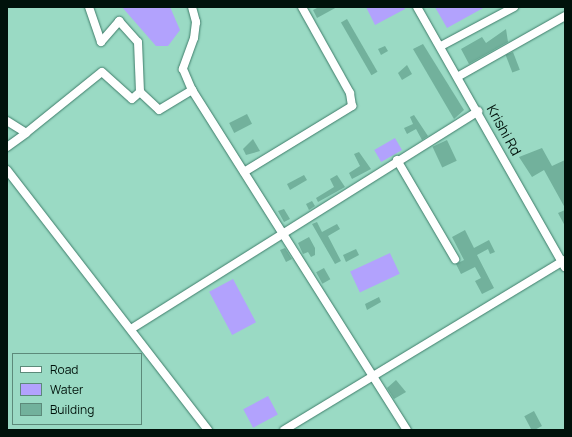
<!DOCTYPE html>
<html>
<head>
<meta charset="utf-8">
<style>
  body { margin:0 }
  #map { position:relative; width:572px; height:437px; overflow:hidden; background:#9adac4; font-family:Manrope,sans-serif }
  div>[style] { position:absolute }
  .water>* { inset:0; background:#b2a2fd; transform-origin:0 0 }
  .building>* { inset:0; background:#72b19c; transform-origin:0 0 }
  .roads { filter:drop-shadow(0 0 1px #3e7d6a) drop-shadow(0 0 1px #3e7d6a) }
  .minor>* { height:8px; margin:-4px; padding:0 4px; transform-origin:4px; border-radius:4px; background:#fff }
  span { translate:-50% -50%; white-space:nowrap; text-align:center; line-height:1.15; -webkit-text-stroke:3.5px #9adac4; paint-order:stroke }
  .street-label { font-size:14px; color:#00120b }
  .frame { position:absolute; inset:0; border:8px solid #00120b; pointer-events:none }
  .legend { position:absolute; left:12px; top:353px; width:130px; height:72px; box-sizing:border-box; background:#9adac4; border:1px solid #5c8a7a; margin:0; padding:5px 7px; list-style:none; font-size:12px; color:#00120b }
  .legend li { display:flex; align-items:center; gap:8px; height:20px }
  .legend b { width:20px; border:1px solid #5c8a7a }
</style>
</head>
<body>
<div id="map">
  <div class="water">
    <div style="clip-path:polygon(122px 7px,170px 7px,180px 30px,168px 46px,156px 46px)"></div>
    <div style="clip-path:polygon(366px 7px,404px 7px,405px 9px,375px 25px)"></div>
    <div style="clip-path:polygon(435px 7px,485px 7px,447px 28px)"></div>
    <div style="left:395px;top:138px;width:14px;height:24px;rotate:60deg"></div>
    <div style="left:390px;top:253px;width:23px;height:44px;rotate:65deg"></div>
    <div style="left:233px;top:279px;width:49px;height:27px;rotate:62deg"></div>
    <div style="left:268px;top:396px;width:21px;height:28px;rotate:62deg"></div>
  </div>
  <div class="building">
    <div style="clip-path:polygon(319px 7px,337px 7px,317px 18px,313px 10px)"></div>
    <div style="left:347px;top:19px;width:61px;height:7px;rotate:60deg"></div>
    <div style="clip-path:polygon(506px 29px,508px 42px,469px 64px,461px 49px,482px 37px,486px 43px)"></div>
    <div style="clip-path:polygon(423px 44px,464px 110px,454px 119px,413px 49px)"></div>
    <div style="clip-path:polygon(385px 46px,388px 51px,381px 55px,378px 49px)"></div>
    <div style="left:513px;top:52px;width:19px;height:8px;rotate:69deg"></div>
    <div style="clip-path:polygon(407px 65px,412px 74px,402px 80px,398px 73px)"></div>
    <div style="left:247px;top:114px;width:11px;height:20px;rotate:63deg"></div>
    <div style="clip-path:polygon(414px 115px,428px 136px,422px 140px,416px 129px,407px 134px,404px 128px,413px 124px,410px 117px)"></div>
    <div style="clip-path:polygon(253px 139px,260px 151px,246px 155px,243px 149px)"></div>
    <div style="left:447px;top:140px;width:23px;height:16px;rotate:65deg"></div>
    <div style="clip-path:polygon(542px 148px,552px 166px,565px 160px,565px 208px,544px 170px,532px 177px,519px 157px)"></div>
    <div style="clip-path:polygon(359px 152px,371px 169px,352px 179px,349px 173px,360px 166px,354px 154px)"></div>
    <div style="clip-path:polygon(304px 175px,307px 180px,290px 190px,287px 184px)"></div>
    <div style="clip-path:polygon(337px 175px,345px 187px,318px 202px,316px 198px,334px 187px,330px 179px)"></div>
    <div style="clip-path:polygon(312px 201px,315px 206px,309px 210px,306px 204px)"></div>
    <div style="clip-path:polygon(284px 209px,290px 219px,284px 222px,278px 211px)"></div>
    <div style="clip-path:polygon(565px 210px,565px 226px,558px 213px)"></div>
    <div style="clip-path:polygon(317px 222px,322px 232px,337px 224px,340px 229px,328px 236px,341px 261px,335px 264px,312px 224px)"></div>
    <div style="clip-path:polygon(465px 230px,474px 248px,489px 240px,495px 252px,490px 254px,488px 249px,477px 255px,494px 288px,482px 294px,475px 281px,481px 278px,475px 267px,461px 274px,456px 264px,464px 260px,452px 237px)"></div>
    <div style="clip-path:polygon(309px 237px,315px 248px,315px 255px,311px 257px,308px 252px,303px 254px,298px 243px)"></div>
    <div style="clip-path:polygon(285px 248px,292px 259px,286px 262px,280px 250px)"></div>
    <div style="clip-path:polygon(356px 249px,359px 255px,346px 262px,343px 255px)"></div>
    <div style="left:324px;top:268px;width:13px;height:9px;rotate:61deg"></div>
    <div style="clip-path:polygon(379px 297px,381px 302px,367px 310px,365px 304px)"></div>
    <div style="clip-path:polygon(396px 380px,406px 392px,394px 399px,387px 388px)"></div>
    <div style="left:534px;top:411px;width:17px;height:11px;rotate:62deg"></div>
  </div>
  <div class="roads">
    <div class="minor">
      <div style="left:89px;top:7px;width:37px;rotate:71deg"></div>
      <div style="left:101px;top:42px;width:28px;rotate:-49deg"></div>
      <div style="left:119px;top:21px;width:28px;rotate:48deg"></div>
      <div style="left:138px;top:42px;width:50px;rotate:87.7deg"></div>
      <div style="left:140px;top:92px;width:26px;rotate:43deg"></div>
      <div style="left:159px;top:110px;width:39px;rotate:-31deg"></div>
      <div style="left:192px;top:7px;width:16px;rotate:75deg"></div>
      <div style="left:196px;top:22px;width:16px;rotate:97deg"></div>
      <div style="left:194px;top:38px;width:33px;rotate:110deg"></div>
      <div style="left:183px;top:69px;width:23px;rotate:67deg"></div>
      <div style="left:192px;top:90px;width:402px;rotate:57.7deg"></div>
      <div style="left:417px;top:7px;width:299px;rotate:60.4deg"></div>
      <div style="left:441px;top:46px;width:83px;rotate:-28.1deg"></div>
      <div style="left:459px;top:76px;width:122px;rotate:-29.5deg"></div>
      <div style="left:7px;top:121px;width:22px;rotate:32deg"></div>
      <div style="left:26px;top:133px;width:97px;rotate:-38.8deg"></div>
      <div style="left:102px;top:72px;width:40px;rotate:42deg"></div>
      <div style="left:132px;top:99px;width:11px;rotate:-41deg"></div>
      <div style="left:7px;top:147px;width:24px;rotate:-36deg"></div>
      <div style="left:397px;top:160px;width:115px;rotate:59.6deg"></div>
      <div style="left:7px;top:170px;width:329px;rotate:52.3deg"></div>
      <div style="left:244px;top:172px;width:127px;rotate:-31.4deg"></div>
      <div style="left:352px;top:106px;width:13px;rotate:-99deg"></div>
      <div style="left:350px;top:93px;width:98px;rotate:-119.2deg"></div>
      <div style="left:131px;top:329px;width:410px;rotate:-32.1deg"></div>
      <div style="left:284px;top:430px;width:328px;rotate:-31.2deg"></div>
    </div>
  </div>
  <div class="street-label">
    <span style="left:504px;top:130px;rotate:61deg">Krishi Rd</span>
  </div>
  <div class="frame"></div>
  <ul class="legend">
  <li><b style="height:5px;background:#fff"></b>Road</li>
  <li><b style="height:11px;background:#b2a2fd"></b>Water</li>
  <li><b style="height:11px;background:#72b19c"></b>Building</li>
  </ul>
</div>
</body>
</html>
